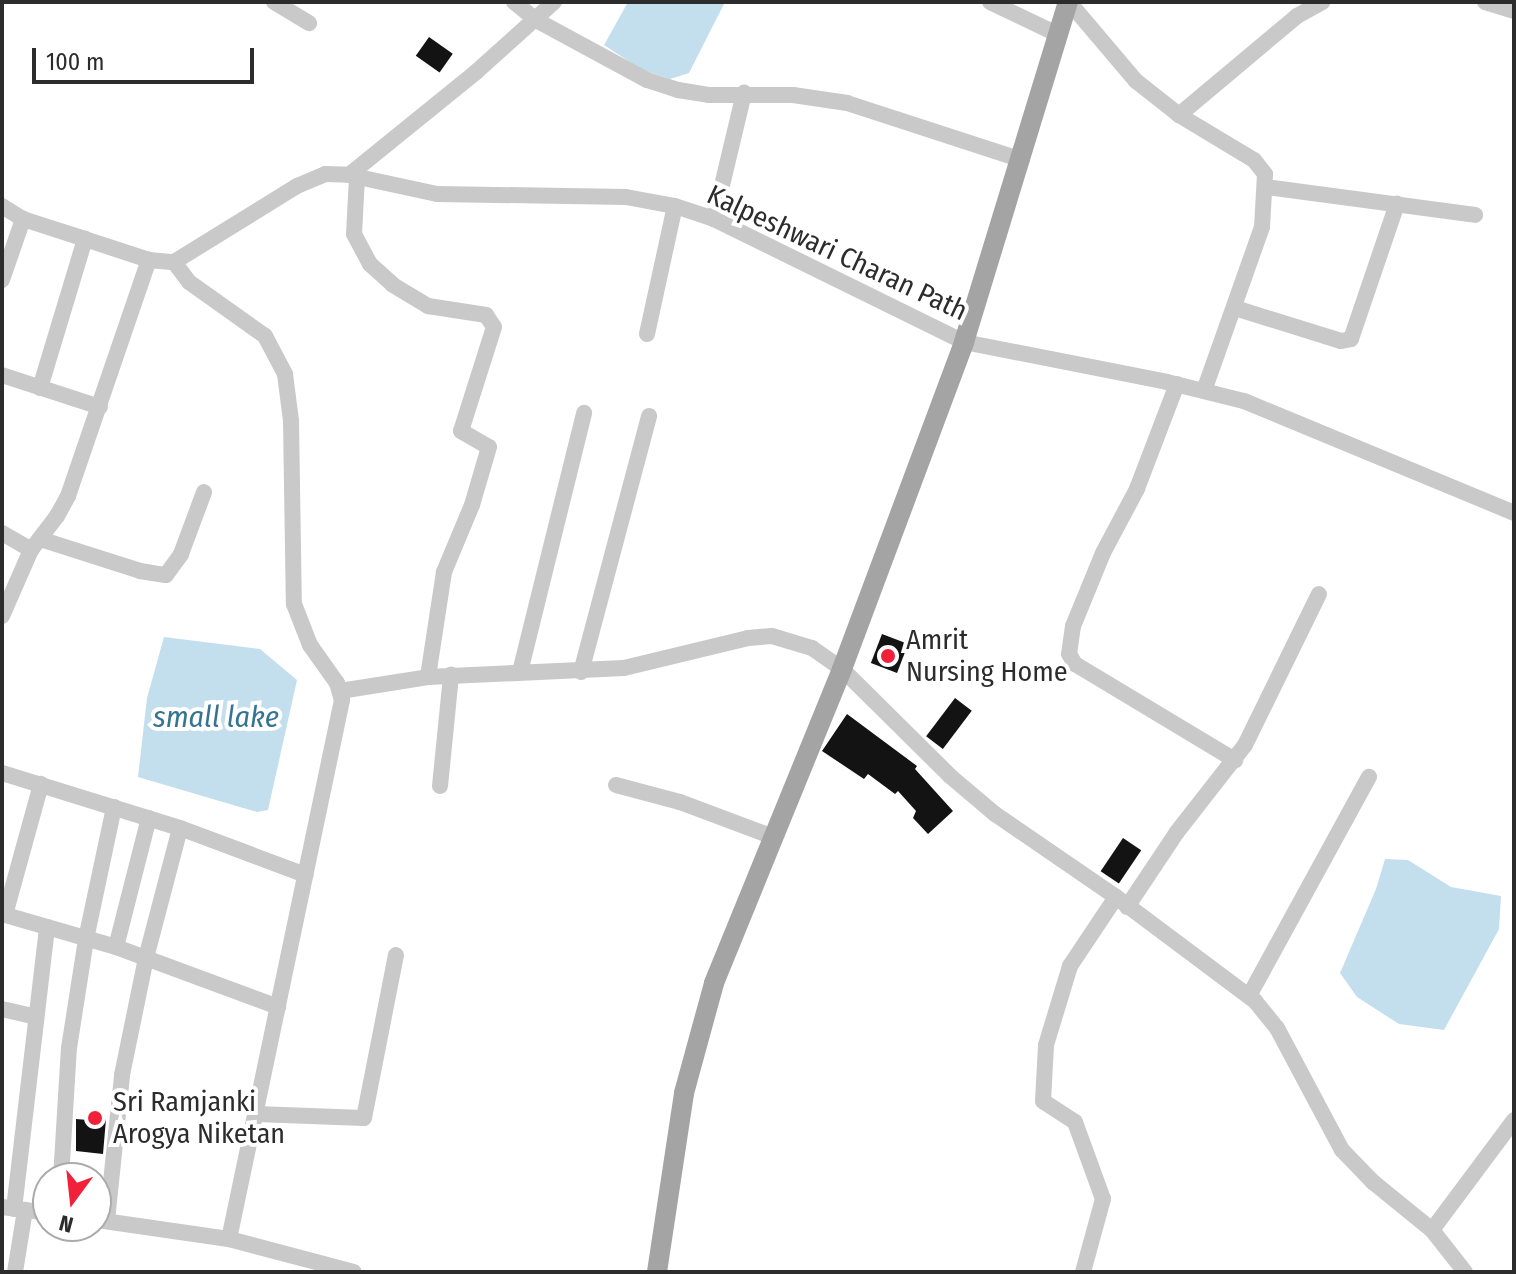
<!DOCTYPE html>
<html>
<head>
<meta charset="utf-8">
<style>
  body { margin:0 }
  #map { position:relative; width:1516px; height:1274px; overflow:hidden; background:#fff; font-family:"Fira Sans Condensed",sans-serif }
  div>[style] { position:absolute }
  .water>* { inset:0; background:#c3dfed }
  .building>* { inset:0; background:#131313; transform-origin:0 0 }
  .minor>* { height:16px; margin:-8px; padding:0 8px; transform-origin:8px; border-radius:8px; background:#c9c9c9 }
  .major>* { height:20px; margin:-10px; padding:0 10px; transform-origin:10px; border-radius:10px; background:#a4a4a4 }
  .dots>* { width:22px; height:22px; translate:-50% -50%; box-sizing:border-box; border:4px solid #fff; border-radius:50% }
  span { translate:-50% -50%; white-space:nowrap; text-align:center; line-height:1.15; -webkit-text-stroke:8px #fff; paint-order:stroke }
  .street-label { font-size:28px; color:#2c2c2c }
  .poi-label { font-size:28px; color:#2c2c2c }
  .left { translate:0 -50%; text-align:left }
  .water-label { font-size:30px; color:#357493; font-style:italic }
  .frame { position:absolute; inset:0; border:4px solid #2c2c2c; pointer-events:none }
  .north { position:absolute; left:32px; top:1162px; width:80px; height:80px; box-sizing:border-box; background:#fff; border:2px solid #ababab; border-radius:50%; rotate:195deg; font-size:22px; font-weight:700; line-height:32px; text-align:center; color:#2c2c2c }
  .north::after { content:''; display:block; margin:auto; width:28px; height:36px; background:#f1213a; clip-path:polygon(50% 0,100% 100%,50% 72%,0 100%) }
  .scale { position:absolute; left:32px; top:48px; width:222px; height:36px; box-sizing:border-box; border:4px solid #2c2c2c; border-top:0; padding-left:10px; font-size:24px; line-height:28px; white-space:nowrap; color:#2c2c2c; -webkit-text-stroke:6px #fff; paint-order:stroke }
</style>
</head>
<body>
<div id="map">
  <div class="water">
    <div style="clip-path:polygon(628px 2px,725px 2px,689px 73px,670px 79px,642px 70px,604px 45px)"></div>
    <div style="clip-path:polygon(164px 637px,260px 649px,297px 680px,268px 810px,257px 812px,138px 777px,147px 698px)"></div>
    <div style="clip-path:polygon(1385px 859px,1408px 860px,1451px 887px,1501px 896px,1499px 929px,1444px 1030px,1399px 1024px,1357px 997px,1340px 973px,1376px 889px)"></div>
  </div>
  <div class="building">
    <div style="left:429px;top:37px;width:29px;height:23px;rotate:35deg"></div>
    <div style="left:882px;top:634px;width:28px;height:31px;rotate:21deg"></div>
    <div style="left:955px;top:698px;width:21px;height:48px;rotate:37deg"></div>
    <div style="clip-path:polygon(847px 714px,917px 766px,915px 769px,953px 811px,928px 834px,913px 818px,916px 811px,898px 791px,895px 794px,868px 774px,864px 779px,822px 751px)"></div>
    <div style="left:1123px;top:838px;width:22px;height:40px;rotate:34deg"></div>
    <div style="clip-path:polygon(89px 1109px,102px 1110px,100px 1118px,106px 1119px,103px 1154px,76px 1151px,76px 1119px,88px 1120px)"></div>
  </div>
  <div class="minor">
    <div style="left:274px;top:2px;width:41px;rotate:31deg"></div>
    <div style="left:514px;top:2px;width:28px;rotate:39deg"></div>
    <div style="left:536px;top:20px;width:126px;rotate:28.4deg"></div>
    <div style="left:647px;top:80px;width:33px;rotate:18deg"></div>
    <div style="left:678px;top:90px;width:31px;rotate:9deg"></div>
    <div style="left:709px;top:95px;width:84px"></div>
    <div style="left:793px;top:95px;width:55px;rotate:8.4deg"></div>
    <div style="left:847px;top:103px;width:184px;rotate:18deg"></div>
    <div style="left:990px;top:2px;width:76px;rotate:25.6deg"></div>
    <div style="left:1069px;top:2px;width:104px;rotate:49.7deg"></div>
    <div style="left:1136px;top:81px;width:55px;rotate:38.3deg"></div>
    <div style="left:1179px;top:115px;width:87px;rotate:31deg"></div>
    <div style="left:1254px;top:160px;width:18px;rotate:52deg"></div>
    <div style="left:1265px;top:174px;width:53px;rotate:93.2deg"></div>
    <div style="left:1262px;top:227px;width:174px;rotate:109.5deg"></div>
    <div style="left:1485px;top:2px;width:30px;rotate:17deg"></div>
    <div style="left:1179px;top:115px;width:154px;rotate:-40deg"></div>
    <div style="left:1297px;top:16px;width:29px;rotate:-29deg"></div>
    <div style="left:349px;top:175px;width:164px;rotate:-39deg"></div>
    <div style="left:476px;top:72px;width:105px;rotate:-41.9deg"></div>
    <div style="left:357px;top:177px;width:57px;rotate:93deg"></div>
    <div style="left:354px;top:234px;width:34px;rotate:62deg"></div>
    <div style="left:370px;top:264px;width:31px;rotate:42deg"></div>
    <div style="left:393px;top:285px;width:41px;rotate:31deg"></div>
    <div style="left:428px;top:306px;width:59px;rotate:8.8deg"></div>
    <div style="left:486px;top:315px;width:14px;rotate:56deg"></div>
    <div style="left:494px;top:327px;width:109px;rotate:107.6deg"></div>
    <div style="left:461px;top:431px;width:32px;rotate:30deg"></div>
    <div style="left:489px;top:447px;width:60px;rotate:106.3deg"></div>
    <div style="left:472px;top:505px;width:73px;rotate:112.7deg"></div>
    <div style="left:444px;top:572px;width:106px;rotate:98.7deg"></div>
    <div style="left:1266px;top:187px;width:211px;rotate:7.6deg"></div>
    <div style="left:2px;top:206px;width:25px;rotate:32deg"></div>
    <div style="left:23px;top:219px;width:65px;rotate:17.9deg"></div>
    <div style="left:85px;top:239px;width:67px;rotate:18.2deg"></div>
    <div style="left:149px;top:260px;width:25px;rotate:5deg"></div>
    <div style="left:174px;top:262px;width:145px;rotate:-31.7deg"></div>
    <div style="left:297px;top:186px;width:30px;rotate:-23deg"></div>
    <div style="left:325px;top:174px;width:24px;rotate:2deg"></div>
    <div style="left:349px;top:175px;width:90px;rotate:12.2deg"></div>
    <div style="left:437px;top:194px;width:189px;rotate:0.9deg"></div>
    <div style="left:626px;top:197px;width:50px;rotate:10.4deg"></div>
    <div style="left:675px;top:206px;width:41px;rotate:18.4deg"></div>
    <div style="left:714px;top:219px;width:279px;rotate:26.2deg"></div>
    <div style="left:964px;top:342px;width:207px;rotate:11.1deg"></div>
    <div style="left:1167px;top:382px;width:79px;rotate:13.9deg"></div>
    <div style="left:1244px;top:401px;width:292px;rotate:22.5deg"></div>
    <div style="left:714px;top:219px;width:130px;rotate:-76.6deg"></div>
    <div style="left:174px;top:262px;width:25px;rotate:53deg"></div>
    <div style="left:189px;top:282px;width:93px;rotate:35.4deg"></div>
    <div style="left:265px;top:336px;width:43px;rotate:62.2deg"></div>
    <div style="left:285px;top:374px;width:47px;rotate:82.7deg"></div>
    <div style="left:291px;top:421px;width:183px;rotate:89.1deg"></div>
    <div style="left:294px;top:604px;width:44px;rotate:68.7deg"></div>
    <div style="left:310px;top:645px;width:47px;rotate:54.6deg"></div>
    <div style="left:337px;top:683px;width:18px;rotate:74deg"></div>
    <div style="left:342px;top:700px;width:551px;rotate:101.84deg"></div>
    <div style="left:2px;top:280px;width:65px;rotate:-71deg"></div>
    <div style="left:1235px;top:308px;width:111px;rotate:17.3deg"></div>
    <div style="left:1341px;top:341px;width:10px;rotate:-11deg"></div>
    <div style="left:1351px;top:339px;width:143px;rotate:-71.2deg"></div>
    <div style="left:647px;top:334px;width:131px;rotate:-77.7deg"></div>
    <div style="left:2px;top:375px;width:103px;rotate:18.1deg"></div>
    <div style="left:1177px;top:384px;width:112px;rotate:110.9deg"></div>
    <div style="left:1137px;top:489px;width:72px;rotate:118deg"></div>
    <div style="left:1103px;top:553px;width:79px;rotate:112.3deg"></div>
    <div style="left:1073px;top:626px;width:28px;rotate:98deg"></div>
    <div style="left:1069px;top:654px;width:12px;rotate:59deg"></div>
    <div style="left:1075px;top:664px;width:187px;rotate:31deg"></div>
    <div style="left:40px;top:388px;width:156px;rotate:-73.2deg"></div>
    <div style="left:2px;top:533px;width:34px;rotate:30deg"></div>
    <div style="left:40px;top:539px;width:105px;rotate:17.7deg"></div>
    <div style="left:140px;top:571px;width:26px;rotate:9deg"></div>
    <div style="left:166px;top:575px;width:26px;rotate:-54deg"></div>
    <div style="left:181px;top:554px;width:66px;rotate:-69.6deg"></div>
    <div style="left:2px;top:616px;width:72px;rotate:-66.3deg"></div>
    <div style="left:31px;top:550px;width:43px;rotate:-52.6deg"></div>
    <div style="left:57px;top:516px;width:23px;rotate:-61deg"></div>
    <div style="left:68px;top:496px;width:250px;rotate:-71.1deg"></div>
    <div style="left:520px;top:672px;width:267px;rotate:-76.1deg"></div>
    <div style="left:581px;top:672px;width:265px;rotate:-75.1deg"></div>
    <div style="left:340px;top:691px;width:89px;rotate:-9deg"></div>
    <div style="left:428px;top:677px;width:196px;rotate:-2.6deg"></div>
    <div style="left:624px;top:668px;width:128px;rotate:-13.6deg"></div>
    <div style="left:748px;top:638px;width:24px;rotate:-5deg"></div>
    <div style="left:772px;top:636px;width:42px;rotate:16.7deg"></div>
    <div style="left:812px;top:648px;width:37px;rotate:35deg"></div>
    <div style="left:842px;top:669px;width:152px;rotate:44.7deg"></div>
    <div style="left:950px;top:776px;width:59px;rotate:40.2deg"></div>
    <div style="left:995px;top:814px;width:147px;rotate:34.4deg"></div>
    <div style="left:1116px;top:897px;width:174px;rotate:36.8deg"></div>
    <div style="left:1255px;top:1001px;width:35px;rotate:51deg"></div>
    <div style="left:1277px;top:1028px;width:138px;rotate:62deg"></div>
    <div style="left:1342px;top:1150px;width:45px;rotate:45.9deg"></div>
    <div style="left:1373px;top:1182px;width:76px;rotate:39.1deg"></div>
    <div style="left:1432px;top:1230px;width:53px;rotate:51.8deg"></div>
    <div style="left:2px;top:773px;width:186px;rotate:17.2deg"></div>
    <div style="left:180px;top:828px;width:134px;rotate:20.5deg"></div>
    <div style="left:616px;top:785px;width:66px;rotate:14.9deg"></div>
    <div style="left:680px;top:802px;width:99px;rotate:20.6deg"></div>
    <div style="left:440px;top:786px;width:112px;rotate:-84.3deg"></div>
    <div style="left:1127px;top:907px;width:90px;rotate:-56.3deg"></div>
    <div style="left:1177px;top:832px;width:110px;rotate:-52deg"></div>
    <div style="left:1245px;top:745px;width:168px;rotate:-63.9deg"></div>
    <div style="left:2px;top:914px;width:119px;rotate:16.1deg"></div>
    <div style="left:116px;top:947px;width:173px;rotate:20.3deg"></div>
    <div style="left:5px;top:915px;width:136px;rotate:-74.6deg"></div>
    <div style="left:116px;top:947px;width:133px;rotate:-75.7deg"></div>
    <div style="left:1249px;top:996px;width:250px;rotate:-61.3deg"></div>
    <div style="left:2px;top:1009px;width:35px;rotate:13deg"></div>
    <div style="left:256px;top:1114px;width:108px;rotate:2.1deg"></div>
    <div style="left:364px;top:1118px;width:166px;rotate:-78.9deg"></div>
    <div style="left:61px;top:1178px;width:130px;rotate:-86.5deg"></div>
    <div style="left:69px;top:1048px;width:110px;rotate:-81.1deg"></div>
    <div style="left:86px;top:939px;width:135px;rotate:-78deg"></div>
    <div style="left:2px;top:1207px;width:46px;rotate:7.4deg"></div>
    <div style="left:14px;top:1209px;width:284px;rotate:-83.3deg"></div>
    <div style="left:97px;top:1220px;width:133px;rotate:8.2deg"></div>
    <div style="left:229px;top:1239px;width:129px;rotate:14.8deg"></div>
    <div style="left:107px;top:1221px;width:147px;rotate:-84.1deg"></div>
    <div style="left:122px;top:1075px;width:119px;rotate:-78.4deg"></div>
    <div style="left:146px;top:958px;width:134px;rotate:-75.3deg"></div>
    <div style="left:1432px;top:1230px;width:137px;rotate:-53.3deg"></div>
    <div style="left:15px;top:1272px;width:63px;rotate:-80.8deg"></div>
    <div style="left:1083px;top:1272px;width:76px;rotate:-74.7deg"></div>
    <div style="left:1103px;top:1199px;width:82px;rotate:-110deg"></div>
    <div style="left:1075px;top:1122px;width:38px;rotate:-147deg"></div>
    <div style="left:1043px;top:1101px;width:56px;rotate:-86.9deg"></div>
    <div style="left:1046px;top:1045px;width:83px;rotate:-73.1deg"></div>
    <div style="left:1070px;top:966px;width:83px;rotate:-56.3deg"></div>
  </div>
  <div class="major">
    <div style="left:657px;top:1272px;width:181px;rotate:-81.4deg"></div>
    <div style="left:684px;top:1093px;width:114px;rotate:-74.7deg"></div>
    <div style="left:714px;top:983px;width:339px;rotate:-67.8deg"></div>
    <div style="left:842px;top:669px;width:349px;rotate:-69.5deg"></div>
    <div style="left:964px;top:342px;width:356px;rotate:-73deg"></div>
  </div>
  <div class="dots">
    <div style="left:888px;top:656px;background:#f1213a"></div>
    <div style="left:95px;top:1118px;background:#f1213a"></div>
  </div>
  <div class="street-label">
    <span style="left:837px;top:253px;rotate:25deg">Kalpeshwari Charan Path</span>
  </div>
  <div class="poi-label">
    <span class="left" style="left:906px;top:656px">Amrit<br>Nursing Home</span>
    <span class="left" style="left:113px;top:1118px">Sri Ramjanki<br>Arogya Niketan</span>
  </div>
  <div class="water-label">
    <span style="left:216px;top:717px">small lake</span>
  </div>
  <div class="frame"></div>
  <div class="north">N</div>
  <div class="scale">100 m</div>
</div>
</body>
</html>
